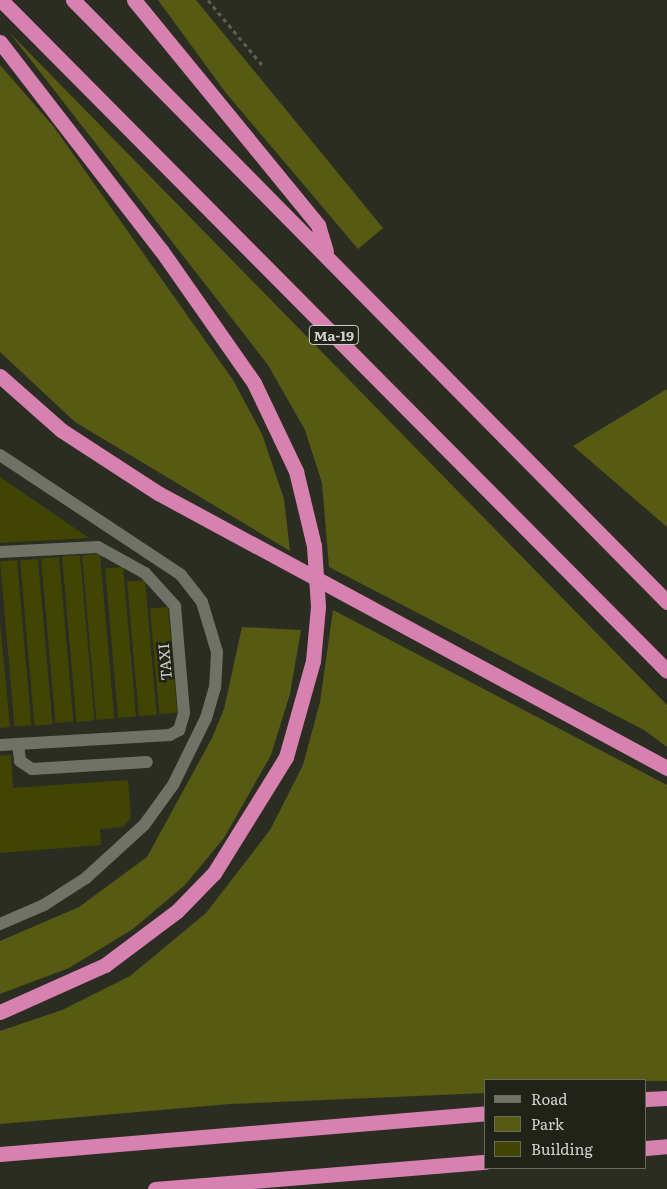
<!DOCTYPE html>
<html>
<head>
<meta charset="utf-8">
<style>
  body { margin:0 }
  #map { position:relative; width:667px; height:1189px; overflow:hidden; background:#2c2d22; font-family:Literata,serif }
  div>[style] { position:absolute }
  .green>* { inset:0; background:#565a12 }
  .building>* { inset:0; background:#414504; transform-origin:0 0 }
  .path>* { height:3px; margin-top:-1.5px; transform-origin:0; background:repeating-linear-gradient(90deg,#5e5f55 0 4px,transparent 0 8px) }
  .minor>* { height:12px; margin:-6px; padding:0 6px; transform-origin:6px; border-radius:6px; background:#707265 }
  .highway>* { height:15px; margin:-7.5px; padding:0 7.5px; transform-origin:7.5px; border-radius:7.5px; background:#d781b1 }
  span { translate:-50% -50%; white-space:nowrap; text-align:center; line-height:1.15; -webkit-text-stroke:5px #222318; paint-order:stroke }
  .shield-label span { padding:1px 4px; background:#222318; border:1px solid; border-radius:4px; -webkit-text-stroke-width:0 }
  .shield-label { font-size:14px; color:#d1d2cb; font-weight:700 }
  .street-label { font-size:15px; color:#d1d2cb }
  .legend { position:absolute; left:484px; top:1079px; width:162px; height:90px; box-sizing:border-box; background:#222318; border:1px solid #686960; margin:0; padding:6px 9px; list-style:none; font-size:15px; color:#d1d2cb }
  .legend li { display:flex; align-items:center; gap:10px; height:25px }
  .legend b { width:25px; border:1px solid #686960 }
</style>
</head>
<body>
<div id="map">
  <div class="green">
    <div style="clip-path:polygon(158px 0,196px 0,383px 228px,358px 249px,226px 93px)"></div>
    <div style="clip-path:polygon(9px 32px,667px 705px,667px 747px,644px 730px,329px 567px,322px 483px,305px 430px,268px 365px)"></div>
    <div style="clip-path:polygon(0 65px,54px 127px,233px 380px,262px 434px,284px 499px,290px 551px,75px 422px,0 352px)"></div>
    <div style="clip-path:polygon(667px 389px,667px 527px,573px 446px)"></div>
    <div style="clip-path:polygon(333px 610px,667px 785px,667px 1081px,486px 1080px,486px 1093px,230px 1104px,0 1124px,0 1031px,62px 1010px,130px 976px,206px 913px,270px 830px,303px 765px,320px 702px)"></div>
    <div style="clip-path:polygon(242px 627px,301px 630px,290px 694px,271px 755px,224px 838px,185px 885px,133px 929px,69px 968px,0 994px,0 941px,79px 907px,147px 857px,212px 738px,224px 709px)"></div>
  </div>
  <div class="building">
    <div style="clip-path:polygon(0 477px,89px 538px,0 543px)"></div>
    <div style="left:100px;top:554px;width:165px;height:18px;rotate:85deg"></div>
    <div style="left:80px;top:555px;width:166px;height:18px;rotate:85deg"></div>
    <div style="left:59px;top:557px;width:165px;height:18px;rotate:85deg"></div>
    <div style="left:38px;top:559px;width:166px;height:18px;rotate:85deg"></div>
    <div style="left:17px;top:560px;width:166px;height:17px;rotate:85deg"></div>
    <div style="left:123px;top:567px;width:150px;height:18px;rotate:85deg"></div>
    <div style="left:145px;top:580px;width:135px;height:18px;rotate:85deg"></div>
    <div style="left:168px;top:607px;width:106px;height:18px;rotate:85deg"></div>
    <div style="clip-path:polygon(0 622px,10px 727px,0 728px)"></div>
    <div style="clip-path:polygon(11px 755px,13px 788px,128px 780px,131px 818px,123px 827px,100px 829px,101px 845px,0 853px,0 756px)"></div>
  </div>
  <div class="path">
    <div style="left:208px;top:0;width:86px;rotate:50.2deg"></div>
  </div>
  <div class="minor">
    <div style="left:0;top:455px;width:217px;rotate:33.5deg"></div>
    <div style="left:181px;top:575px;width:34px;rotate:52deg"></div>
    <div style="left:202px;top:602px;width:52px;rotate:73.3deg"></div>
    <div style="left:217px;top:652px;width:35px;rotate:93deg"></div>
    <div style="left:215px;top:687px;width:32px;rotate:106deg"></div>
    <div style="left:206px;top:718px;width:75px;rotate:116.2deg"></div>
    <div style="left:173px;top:785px;width:49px;rotate:125.9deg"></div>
    <div style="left:144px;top:825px;width:79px;rotate:137.6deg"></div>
    <div style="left:86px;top:878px;width:50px;rotate:147.3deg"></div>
    <div style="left:44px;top:905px;width:48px;rotate:156.6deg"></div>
    <div style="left:0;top:552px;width:98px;rotate:-2.9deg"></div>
    <div style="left:98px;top:547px;width:54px;rotate:29deg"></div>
    <div style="left:145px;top:573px;width:45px;rotate:47.7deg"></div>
    <div style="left:175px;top:606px;width:107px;rotate:85.2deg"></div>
    <div style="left:184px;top:713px;width:18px;rotate:106deg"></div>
    <div style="left:179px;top:730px;width:10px;rotate:151deg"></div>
    <div style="left:170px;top:735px;width:170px;rotate:176.6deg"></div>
    <div style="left:18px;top:744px;width:17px;rotate:83deg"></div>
    <div style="left:20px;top:761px;width:14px;rotate:34deg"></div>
    <div style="left:32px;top:769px;width:115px;rotate:-3.5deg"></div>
  </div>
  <div class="highway">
    <div style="left:1px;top:0;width:945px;rotate:45.21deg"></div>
    <div style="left:73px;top:0;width:846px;rotate:45.38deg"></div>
    <div style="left:134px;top:0;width:291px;rotate:50.7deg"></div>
    <div style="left:318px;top:225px;width:27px;rotate:73deg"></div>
    <div style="left:0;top:42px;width:263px;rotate:52.3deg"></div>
    <div style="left:161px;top:250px;width:162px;rotate:55deg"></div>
    <div style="left:254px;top:383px;width:98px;rotate:64.5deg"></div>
    <div style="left:296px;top:471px;width:77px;rotate:76.5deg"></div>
    <div style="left:314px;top:546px;width:61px;rotate:86.2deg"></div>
    <div style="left:318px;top:607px;width:54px;rotate:95.3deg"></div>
    <div style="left:313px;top:661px;width:100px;rotate:105.7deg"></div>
    <div style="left:286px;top:757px;width:137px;rotate:121.8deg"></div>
    <div style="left:214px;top:873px;width:53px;rotate:134.2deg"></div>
    <div style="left:177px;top:911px;width:90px;rotate:143.1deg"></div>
    <div style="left:105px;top:965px;width:115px;rotate:155.9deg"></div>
    <div style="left:0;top:376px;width:81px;rotate:41.5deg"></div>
    <div style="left:61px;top:430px;width:116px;rotate:33deg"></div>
    <div style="left:158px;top:493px;width:579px;rotate:28.38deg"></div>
    <div style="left:646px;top:1099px;width:21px;rotate:-3deg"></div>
    <div style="left:646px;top:1148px;width:21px;rotate:-5deg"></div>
    <div style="left:0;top:1154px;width:488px;rotate:-4.8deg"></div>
    <div style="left:155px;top:1189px;width:332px;rotate:-4.7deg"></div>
  </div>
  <div class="shield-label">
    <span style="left:334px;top:335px">Ma-19</span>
  </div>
  <div class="street-label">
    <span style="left:164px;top:662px;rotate:-95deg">TAXI</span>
  </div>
  <ul class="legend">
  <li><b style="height:6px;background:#707265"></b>Road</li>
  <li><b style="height:14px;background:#565a12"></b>Park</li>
  <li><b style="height:14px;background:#414504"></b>Building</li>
  </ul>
</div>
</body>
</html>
